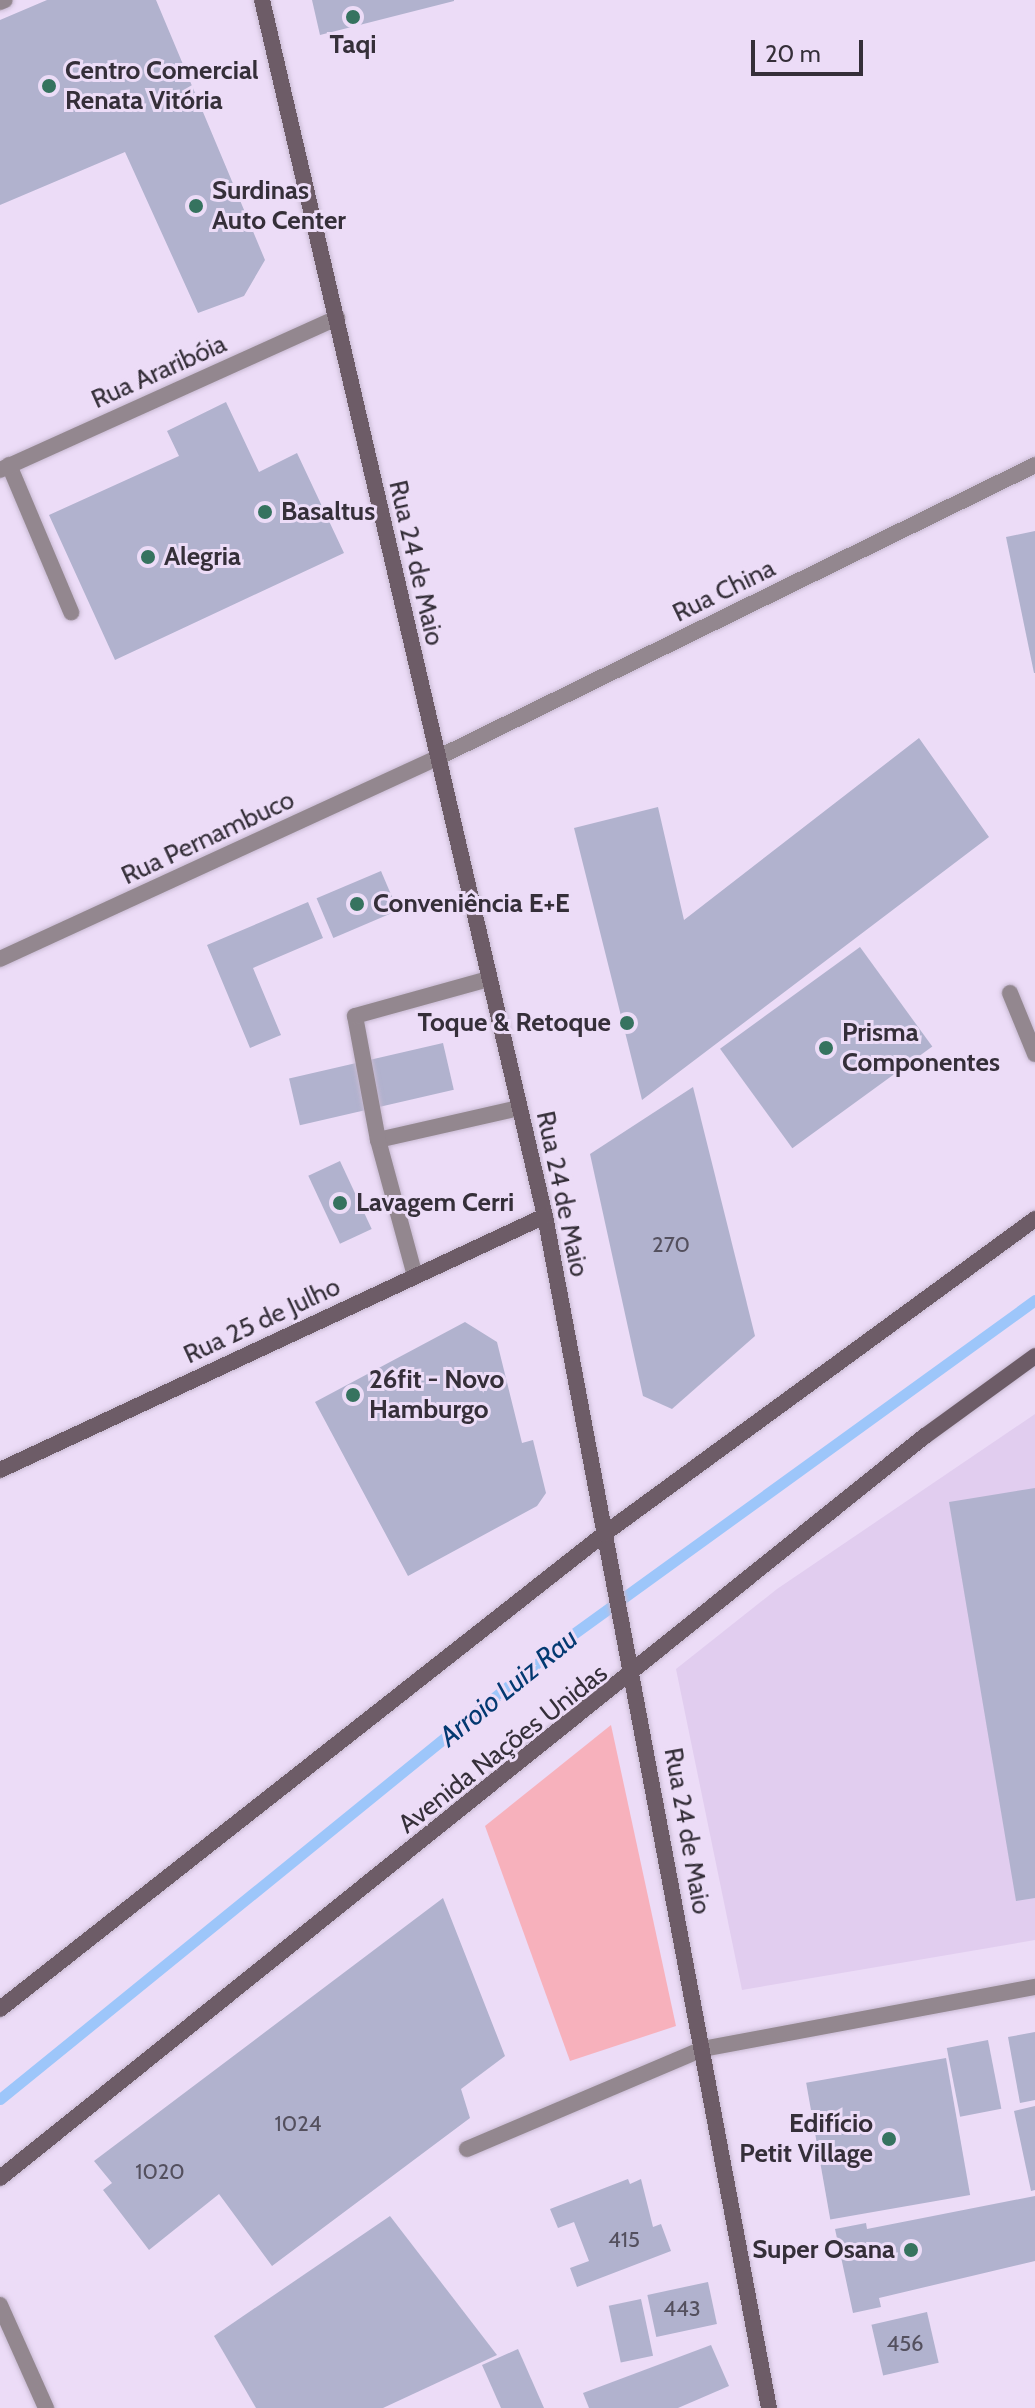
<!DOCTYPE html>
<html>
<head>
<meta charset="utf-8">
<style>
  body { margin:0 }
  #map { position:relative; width:1035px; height:2408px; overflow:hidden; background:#ecdcf7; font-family:Cabin,sans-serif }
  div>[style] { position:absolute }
  .built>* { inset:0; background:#e1cdef }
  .green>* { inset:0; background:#f7b1bc }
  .stream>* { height:11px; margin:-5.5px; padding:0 5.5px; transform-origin:5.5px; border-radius:5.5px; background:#9dc6fa }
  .building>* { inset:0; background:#b1b2ce; transform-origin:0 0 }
  .roads { filter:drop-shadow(0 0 2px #c7b9d1) drop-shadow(0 0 2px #c7b9d1) }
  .lane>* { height:16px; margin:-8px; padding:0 8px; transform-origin:8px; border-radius:8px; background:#93878f }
  .street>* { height:16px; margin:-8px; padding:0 8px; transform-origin:8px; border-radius:8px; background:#93878f }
  .secondary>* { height:16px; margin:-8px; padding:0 8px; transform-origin:8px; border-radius:8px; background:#6d5c67 }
  .dots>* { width:22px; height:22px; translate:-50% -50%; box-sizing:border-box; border:4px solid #ecdcf7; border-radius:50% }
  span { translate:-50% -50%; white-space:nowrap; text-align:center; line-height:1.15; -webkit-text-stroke:6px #ecdcf7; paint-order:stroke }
  .number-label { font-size:22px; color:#54505e }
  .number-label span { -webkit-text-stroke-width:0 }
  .poi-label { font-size:26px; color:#352f39; font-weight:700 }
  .left { translate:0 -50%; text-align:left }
  .right { translate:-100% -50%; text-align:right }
  .street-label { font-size:26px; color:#352f39 }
  .water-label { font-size:28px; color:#033971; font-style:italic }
  .scale { position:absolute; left:751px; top:40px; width:112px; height:36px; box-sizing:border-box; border:4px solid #352f39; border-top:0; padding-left:10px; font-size:24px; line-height:28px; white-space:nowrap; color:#352f39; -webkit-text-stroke:6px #ecdcf7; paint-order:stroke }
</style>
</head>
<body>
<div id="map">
  <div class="built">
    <div style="clip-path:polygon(1035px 1414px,1035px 1940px,742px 1990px,676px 1669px,777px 1589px)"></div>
  </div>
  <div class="green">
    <div style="clip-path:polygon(611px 1725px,676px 2026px,570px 2061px,485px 1826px)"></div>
  </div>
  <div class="stream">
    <div style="left:0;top:2099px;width:728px;rotate:-39.09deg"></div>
    <div style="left:565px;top:1640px;width:580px;rotate:-35.88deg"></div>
  </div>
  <div class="building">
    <div style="clip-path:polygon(47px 0,156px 0,265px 260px,244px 296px,198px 313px,125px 152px,0 205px,0 20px)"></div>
    <div style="clip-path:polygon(312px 0,454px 0,454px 1px,320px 35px)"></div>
    <div style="clip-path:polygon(226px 402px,259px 472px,297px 453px,344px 553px,115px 660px,49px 515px,179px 456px,167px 431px)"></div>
    <div style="clip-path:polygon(1035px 531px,1035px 673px,1034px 673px,1006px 537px)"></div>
    <div style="clip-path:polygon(919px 738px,989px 837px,642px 1100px,574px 828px,658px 807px,684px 920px)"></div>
    <div style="left:381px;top:871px;width:43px;height:70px;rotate:67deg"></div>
    <div style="clip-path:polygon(308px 902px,323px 938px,253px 968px,281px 1035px,250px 1048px,207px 945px)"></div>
    <div style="left:860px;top:947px;width:123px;height:173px;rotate:54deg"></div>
    <div style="left:443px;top:1043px;width:48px;height:158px;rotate:77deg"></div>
    <div style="clip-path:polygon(693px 1087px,755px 1336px,672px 1409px,643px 1396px,590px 1154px)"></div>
    <div style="left:340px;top:1161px;width:75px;height:35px;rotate:65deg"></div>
    <div style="clip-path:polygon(465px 1322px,497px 1342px,522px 1443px,533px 1440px,546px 1493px,537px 1506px,408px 1576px,315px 1402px)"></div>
    <div style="clip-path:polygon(1035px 1488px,1035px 1898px,1016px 1901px,949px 1502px)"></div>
    <div style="clip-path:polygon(443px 1898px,505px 2056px,461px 2089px,470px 2118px,272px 2266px,219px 2194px,149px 2250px,103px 2190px,112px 2183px,94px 2161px)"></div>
    <div style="clip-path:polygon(1035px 2032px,1035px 2100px,1020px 2103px,1008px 2037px)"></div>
    <div style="left:988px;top:2040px;width:70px;height:42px;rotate:79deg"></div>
    <div style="left:946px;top:2058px;width:139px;height:142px;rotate:80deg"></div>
    <div style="clip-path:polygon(1035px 2106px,1035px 2190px,1031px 2191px,1014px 2111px)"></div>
    <div style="clip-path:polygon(628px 2179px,630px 2184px,641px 2179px,653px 2227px,661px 2224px,671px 2251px,577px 2287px,570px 2268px,589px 2261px,574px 2222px,558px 2228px,550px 2209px)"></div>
    <div style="clip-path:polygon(1035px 2196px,1035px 2261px,879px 2298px,881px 2307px,853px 2313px,835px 2229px,866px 2223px,867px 2229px)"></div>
    <div style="clip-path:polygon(390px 2216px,497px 2355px,383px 2408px,256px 2408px,214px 2336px)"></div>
    <div style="left:708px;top:2282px;width:43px;height:62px;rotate:78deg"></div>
    <div style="left:641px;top:2299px;width:58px;height:33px;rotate:78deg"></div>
    <div style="left:927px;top:2312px;width:52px;height:57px;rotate:77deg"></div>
    <div style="clip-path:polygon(711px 2345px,729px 2386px,678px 2408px,589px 2408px,583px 2393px)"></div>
    <div style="clip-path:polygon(518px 2349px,544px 2408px,501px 2408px,482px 2365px)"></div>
  </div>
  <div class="roads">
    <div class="lane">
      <div style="left:9px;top:465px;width:160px;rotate:67.1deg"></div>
      <div style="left:1010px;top:993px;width:66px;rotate:67.7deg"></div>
      <div style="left:378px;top:1140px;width:145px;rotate:-12.8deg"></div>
      <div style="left:415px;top:1276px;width:141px;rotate:-105.2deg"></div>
      <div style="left:378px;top:1140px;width:126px;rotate:-100.5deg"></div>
      <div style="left:355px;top:1016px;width:138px;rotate:-15.5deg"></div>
    </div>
    <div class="street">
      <div style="left:0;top:2px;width:5px;rotate:-22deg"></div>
      <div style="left:0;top:470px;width:370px;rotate:-24.3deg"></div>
      <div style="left:0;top:959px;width:479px;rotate:-24.7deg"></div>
      <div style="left:435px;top:759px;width:668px;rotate:-26.1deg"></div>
      <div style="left:467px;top:2149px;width:256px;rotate:-23deg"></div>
      <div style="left:703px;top:2049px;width:338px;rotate:-10.6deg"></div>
      <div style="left:0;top:2305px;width:113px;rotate:65.9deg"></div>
    </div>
    <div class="secondary">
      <div style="left:262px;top:0;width:1248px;rotate:76.9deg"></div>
      <div style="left:545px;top:1216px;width:1213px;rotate:79.36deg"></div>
      <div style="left:0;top:1470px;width:601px;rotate:-24.99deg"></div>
      <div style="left:0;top:2009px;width:768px;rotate:-38.18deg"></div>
      <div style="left:604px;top:1534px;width:534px;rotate:-36.16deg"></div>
      <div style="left:0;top:2178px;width:1186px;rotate:-38.74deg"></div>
      <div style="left:925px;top:1436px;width:136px;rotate:-36deg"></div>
    </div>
  </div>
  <div class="dots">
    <div style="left:353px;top:17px;background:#36735f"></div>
    <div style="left:49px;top:86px;background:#36735f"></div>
    <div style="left:196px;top:206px;background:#36735f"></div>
    <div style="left:265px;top:512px;background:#36735f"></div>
    <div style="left:148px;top:557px;background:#36735f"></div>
    <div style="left:357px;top:904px;background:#36735f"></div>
    <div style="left:627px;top:1023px;background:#36735f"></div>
    <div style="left:826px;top:1048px;background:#36735f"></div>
    <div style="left:340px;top:1203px;background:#36735f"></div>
    <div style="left:353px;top:1395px;background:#36735f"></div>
    <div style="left:889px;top:2139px;background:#36735f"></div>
    <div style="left:911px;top:2250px;background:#36735f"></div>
  </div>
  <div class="number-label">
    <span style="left:671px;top:1245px">270</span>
    <span style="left:298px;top:2124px">1024</span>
    <span style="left:160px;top:2172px">1020</span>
    <span style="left:624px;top:2240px">415</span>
    <span style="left:682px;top:2309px">443</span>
    <span style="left:905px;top:2344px">456</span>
  </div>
  <div class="poi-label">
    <span style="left:353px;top:45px">Taqi</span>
    <span class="left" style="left:65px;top:86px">Centro Comercial<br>Renata Vitória</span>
    <span class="left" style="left:212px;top:206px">Surdinas<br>Auto Center</span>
    <span class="left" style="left:281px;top:512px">Basaltus</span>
    <span class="left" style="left:164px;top:557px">Alegria</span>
    <span class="left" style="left:373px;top:904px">Conveniência E+E</span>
    <span class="right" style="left:611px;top:1023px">Toque &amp; Retoque</span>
    <span class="left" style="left:842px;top:1048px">Prisma<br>Componentes</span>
    <span class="left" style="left:356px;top:1203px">Lavagem Cerri</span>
    <span class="left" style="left:369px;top:1395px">26fit - Novo<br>Hamburgo</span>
    <span class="right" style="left:873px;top:2139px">Edifício<br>Petit Village</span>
    <span class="right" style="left:895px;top:2250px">Super Osana</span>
  </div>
  <div class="street-label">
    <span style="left:159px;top:372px;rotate:-24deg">Rua Araribóia</span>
    <span style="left:416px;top:563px;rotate:77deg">Rua 24 de Maio</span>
    <span style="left:724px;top:591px;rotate:-26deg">Rua China</span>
    <span style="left:208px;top:838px;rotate:-25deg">Rua Pernambuco</span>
    <span style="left:562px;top:1194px;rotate:78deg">Rua 24 de Maio</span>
    <span style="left:262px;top:1321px;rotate:-25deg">Rua 25 de Julho</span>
    <span style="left:503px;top:1749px;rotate:-38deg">Avenida Nações Unidas</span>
    <span style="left:687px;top:1831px;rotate:80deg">Rua 24 de Maio</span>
  </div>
  <div class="water-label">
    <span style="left:508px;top:1687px;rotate:-39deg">Arroio Luiz Rau</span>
  </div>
  <div class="scale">20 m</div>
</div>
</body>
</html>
